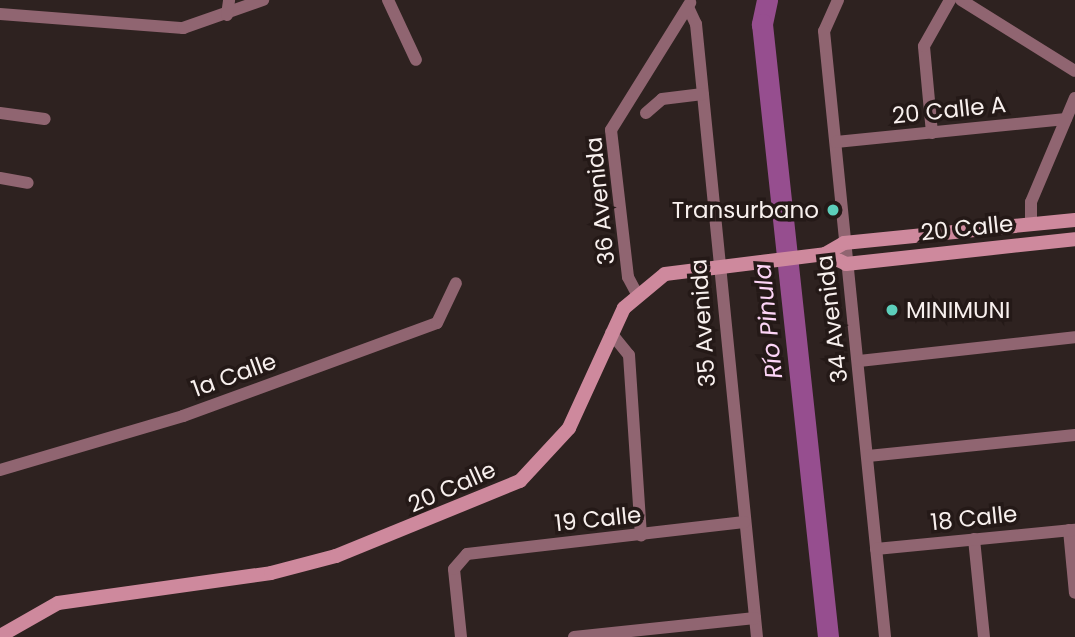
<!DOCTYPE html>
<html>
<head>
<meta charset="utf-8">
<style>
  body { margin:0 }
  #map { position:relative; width:1075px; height:637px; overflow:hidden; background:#2e2220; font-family:Poppins,sans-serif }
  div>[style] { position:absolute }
  .river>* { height:21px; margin:-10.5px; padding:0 10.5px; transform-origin:10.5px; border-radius:10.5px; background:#964e8f }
  .minor>* { height:12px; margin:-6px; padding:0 6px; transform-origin:6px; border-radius:6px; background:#906571 }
  .secondary>* { height:14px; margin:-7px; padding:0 7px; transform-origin:7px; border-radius:7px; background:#ce899d }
  .dots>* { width:19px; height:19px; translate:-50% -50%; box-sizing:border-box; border:4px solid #241917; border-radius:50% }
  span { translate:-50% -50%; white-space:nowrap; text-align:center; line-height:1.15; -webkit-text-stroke:7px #241917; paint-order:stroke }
  .street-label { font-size:23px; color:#f8f0ee }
  .poi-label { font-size:23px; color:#f8f0ee }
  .right { translate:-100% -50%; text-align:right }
  .left { translate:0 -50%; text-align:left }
  .water-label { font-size:24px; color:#fdd5f7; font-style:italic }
</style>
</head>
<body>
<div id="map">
  <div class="river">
    <div style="left:767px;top:0;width:25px;rotate:102deg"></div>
    <div style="left:762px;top:24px;width:617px;rotate:83.85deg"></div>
  </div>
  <div class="minor">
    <div style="left:388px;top:0;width:66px;rotate:65deg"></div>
    <div style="left:838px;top:0;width:34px;rotate:114deg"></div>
    <div style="left:824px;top:31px;width:609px;rotate:84.25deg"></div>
    <div style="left:961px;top:0;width:134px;rotate:31.9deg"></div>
    <div style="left:688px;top:7px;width:19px;rotate:65deg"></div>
    <div style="left:696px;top:24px;width:616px;rotate:84.32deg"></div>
    <div style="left:0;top:14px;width:184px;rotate:4.4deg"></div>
    <div style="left:183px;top:28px;width:85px;rotate:-19.3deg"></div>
    <div style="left:227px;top:15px;width:15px;rotate:-82deg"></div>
    <div style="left:0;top:113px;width:45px;rotate:7.6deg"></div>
    <div style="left:646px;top:113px;width:21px;rotate:-41deg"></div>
    <div style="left:662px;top:99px;width:41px;rotate:-7deg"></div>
    <div style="left:932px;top:133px;width:87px;rotate:-95.3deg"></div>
    <div style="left:924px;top:46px;width:53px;rotate:-60.5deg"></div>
    <div style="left:836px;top:142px;width:231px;rotate:-5.7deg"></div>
    <div style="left:0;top:178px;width:28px;rotate:10deg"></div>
    <div style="left:1031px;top:224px;width:22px;rotate:-90deg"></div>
    <div style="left:1031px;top:202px;width:113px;rotate:-67.1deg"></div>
    <div style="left:637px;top:294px;width:19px;rotate:-118deg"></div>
    <div style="left:628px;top:277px;width:148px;rotate:-96.6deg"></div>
    <div style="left:611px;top:130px;width:150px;rotate:-58.1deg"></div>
    <div style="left:611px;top:333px;width:28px;rotate:51deg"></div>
    <div style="left:629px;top:355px;width:181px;rotate:86.2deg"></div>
    <div style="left:859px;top:361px;width:217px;rotate:-6.3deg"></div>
    <div style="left:868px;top:456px;width:208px;rotate:-5.8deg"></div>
    <div style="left:0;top:470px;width:191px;rotate:-16.4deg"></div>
    <div style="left:183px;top:416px;width:270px;rotate:-20.1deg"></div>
    <div style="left:437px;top:323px;width:44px;rotate:-64.6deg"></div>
    <div style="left:1069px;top:530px;width:63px;rotate:84.6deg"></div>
    <div style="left:974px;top:539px;width:99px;rotate:84.2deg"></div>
    <div style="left:876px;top:549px;width:200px;rotate:-5.5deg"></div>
    <div style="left:461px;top:637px;width:68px;rotate:-95.9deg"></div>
    <div style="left:454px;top:569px;width:20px;rotate:-49deg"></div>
    <div style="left:467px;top:554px;width:279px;rotate:-6.6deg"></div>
    <div style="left:574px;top:637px;width:182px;rotate:-6deg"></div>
  </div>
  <div class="secondary">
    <div style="left:825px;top:254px;width:23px;rotate:25deg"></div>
    <div style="left:846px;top:264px;width:230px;rotate:-6.2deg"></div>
    <div style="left:0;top:636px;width:67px;rotate:-29.6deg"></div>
    <div style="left:58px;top:603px;width:215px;rotate:-8deg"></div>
    <div style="left:271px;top:573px;width:67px;rotate:-14.7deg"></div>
    <div style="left:336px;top:556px;width:199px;rotate:-22.2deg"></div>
    <div style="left:520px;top:481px;width:72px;rotate:-47.2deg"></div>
    <div style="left:569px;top:428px;width:132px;rotate:-65.4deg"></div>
    <div style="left:624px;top:308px;width:53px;rotate:-39.7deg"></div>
    <div style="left:665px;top:274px;width:161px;rotate:-7.1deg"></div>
    <div style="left:825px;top:254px;width:22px;rotate:-30deg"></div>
    <div style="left:844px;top:243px;width:232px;rotate:-5.7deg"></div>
  </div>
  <div class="dots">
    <div style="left:833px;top:210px;background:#5cceba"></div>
    <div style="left:892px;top:310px;background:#5cceba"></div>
  </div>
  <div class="street-label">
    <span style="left:949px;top:110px;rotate:-6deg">20 Calle A</span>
    <span style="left:600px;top:201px;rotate:-96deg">36 Avenida</span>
    <span style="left:967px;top:228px;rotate:-6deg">20 Calle</span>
    <span style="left:832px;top:319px;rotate:-97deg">34 Avenida</span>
    <span style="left:703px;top:323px;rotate:-94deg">35 Avenida</span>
    <span style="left:234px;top:375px;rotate:-20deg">1a Calle</span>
    <span style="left:452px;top:487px;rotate:-24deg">20 Calle</span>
    <span style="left:974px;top:518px;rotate:-6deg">18 Calle</span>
    <span style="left:598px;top:519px;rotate:-6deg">19 Calle</span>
  </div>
  <div class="poi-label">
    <span class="right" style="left:819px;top:210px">Transurbano</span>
    <span class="left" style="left:906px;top:310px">MINIMUNI</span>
  </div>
  <div class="water-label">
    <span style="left:768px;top:321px;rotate:-96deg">Río Pinula</span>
  </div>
</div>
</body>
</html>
